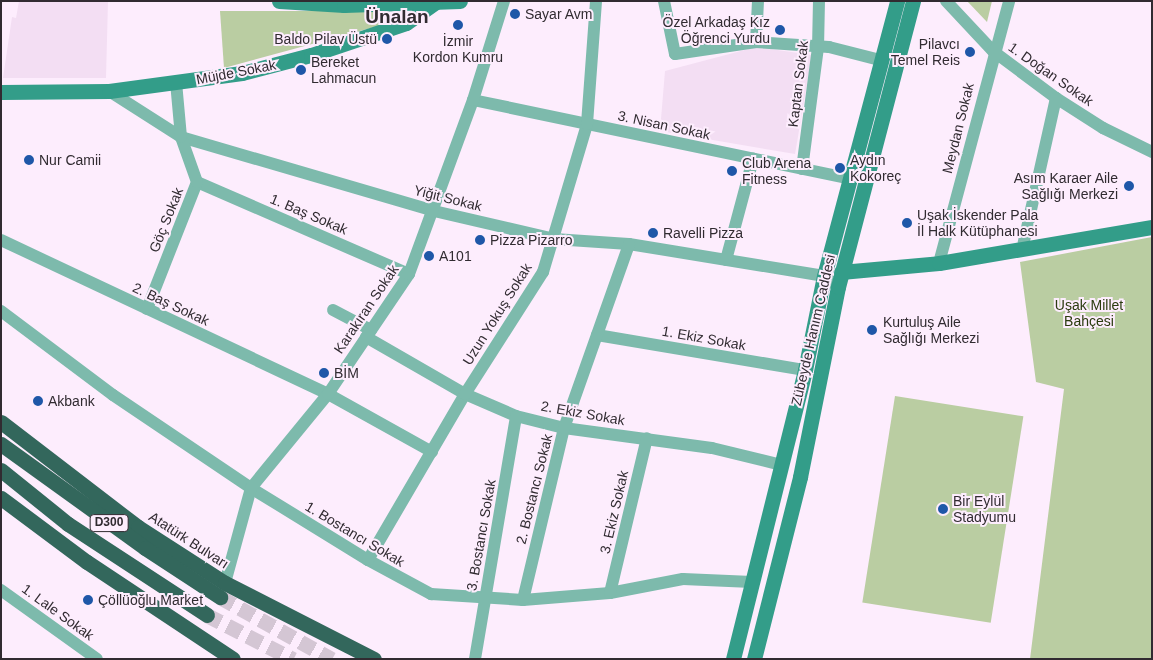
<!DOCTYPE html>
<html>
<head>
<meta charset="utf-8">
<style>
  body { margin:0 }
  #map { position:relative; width:1153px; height:660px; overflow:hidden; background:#fdedfd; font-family:Helvetica,sans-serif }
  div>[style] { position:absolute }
  .built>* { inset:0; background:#f3def3 }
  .green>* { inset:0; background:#bacda2; transform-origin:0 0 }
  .highway-tunnel>* { height:15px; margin-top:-7.5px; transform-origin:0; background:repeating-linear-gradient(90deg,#d4c6d4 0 15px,transparent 0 23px) }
  .street>* { height:12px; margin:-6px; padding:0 6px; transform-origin:6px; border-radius:6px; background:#7dbaac }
  .secondary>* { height:15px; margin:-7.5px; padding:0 7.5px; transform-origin:7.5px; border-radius:7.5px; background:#339d89 }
  .highway>* { height:15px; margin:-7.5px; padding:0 7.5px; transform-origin:7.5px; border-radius:7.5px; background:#33675c }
  .dots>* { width:14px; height:14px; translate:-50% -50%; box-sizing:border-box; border:2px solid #fdedfd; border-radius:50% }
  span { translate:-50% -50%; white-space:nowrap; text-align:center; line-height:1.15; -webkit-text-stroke:4px #fdedfd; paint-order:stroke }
  .shield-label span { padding:1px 4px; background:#fdedfd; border:1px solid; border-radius:4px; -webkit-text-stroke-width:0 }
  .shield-label { font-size:12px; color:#312b31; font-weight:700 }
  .poi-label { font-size:14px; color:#312b31 }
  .left { translate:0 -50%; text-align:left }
  .right { translate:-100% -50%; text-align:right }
  .street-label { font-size:14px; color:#312b31 }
  .park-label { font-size:14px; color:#2b3b0f }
  .district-label { font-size:19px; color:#312b31; font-weight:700 }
  .frame { position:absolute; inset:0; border:2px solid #312b31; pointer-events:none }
</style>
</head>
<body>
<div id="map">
  <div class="built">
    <div style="clip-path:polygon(19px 1px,108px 1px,106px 78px,3px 78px,12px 17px,16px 18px)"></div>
    <div style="clip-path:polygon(756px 47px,812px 55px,795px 154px,660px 131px,665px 71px)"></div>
  </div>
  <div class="green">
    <div style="clip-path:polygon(967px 1px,992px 1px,987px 22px)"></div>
    <div style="clip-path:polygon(220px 11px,381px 11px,382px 25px,224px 68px)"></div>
    <div style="clip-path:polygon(1152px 237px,1152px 659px,1030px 659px,1064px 389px,1036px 382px,1020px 262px)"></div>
    <div style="left:895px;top:396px;width:130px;height:209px;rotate:9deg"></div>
  </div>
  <div class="highway-tunnel">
    <div style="left:220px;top:597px;width:128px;rotate:29deg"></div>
    <div style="left:207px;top:615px;width:97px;rotate:27.1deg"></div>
  </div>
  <div class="street">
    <div style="left:664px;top:1px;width:54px;rotate:78.3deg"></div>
    <div style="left:675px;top:54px;width:82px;rotate:-8.4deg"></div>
    <div style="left:756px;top:42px;width:73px;rotate:3.9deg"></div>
    <div style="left:829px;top:47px;width:53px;rotate:14.3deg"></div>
    <div style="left:946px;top:1px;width:69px;rotate:46.8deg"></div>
    <div style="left:993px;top:51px;width:79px;rotate:36.7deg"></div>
    <div style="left:1056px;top:98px;width:56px;rotate:32.6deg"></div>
    <div style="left:1103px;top:128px;width:55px;rotate:26.1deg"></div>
    <div style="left:756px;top:42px;width:41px;rotate:-87.2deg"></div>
    <div style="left:109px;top:91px;width:85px;rotate:32.6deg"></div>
    <div style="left:181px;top:137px;width:264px;rotate:16.3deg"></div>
    <div style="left:434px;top:211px;width:123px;rotate:13.1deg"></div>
    <div style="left:554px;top:239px;width:75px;rotate:3.8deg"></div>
    <div style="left:629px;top:244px;width:198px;rotate:9.3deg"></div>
    <div style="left:824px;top:276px;width:18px;rotate:38deg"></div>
    <div style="left:473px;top:100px;width:385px;rotate:11.8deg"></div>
    <div style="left:802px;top:169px;width:122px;rotate:-82.5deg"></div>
    <div style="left:818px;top:48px;width:47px;rotate:-88.8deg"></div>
    <div style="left:197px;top:182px;width:231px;rotate:23.5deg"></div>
    <div style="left:1px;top:240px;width:361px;rotate:25.2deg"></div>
    <div style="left:328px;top:394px;width:119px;rotate:29.1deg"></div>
    <div style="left:1022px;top:250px;width:156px;rotate:-77.4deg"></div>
    <div style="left:726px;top:260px;width:105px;rotate:-75deg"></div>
    <div style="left:939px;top:263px;width:271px;rotate:-75deg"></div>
    <div style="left:147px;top:309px;width:136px;rotate:-68.5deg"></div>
    <div style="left:197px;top:182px;width:48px;rotate:-109.6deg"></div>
    <div style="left:181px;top:137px;width:55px;rotate:-95.2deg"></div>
    <div style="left:333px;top:310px;width:43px;rotate:27.8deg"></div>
    <div style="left:1px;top:311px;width:140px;rotate:36.9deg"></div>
    <div style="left:113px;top:395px;width:166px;rotate:34deg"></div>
    <div style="left:251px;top:488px;width:137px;rotate:31.6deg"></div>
    <div style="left:368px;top:560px;width:72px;rotate:28.4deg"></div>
    <div style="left:431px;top:594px;width:92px;rotate:3.7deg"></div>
    <div style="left:523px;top:600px;width:87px;rotate:-4.6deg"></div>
    <div style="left:610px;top:593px;width:74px;rotate:-10.9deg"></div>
    <div style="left:683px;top:579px;width:69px;rotate:2.5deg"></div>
    <div style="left:597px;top:335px;width:211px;rotate:9.6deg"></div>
    <div style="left:366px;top:337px;width:114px;rotate:29.9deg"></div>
    <div style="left:465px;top:394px;width:56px;rotate:23.3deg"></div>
    <div style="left:516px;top:416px;width:49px;rotate:14deg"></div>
    <div style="left:564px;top:428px;width:149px;rotate:7.7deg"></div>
    <div style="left:712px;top:448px;width:72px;rotate:13.7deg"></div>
    <div style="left:368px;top:560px;width:192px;rotate:-59.7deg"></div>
    <div style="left:465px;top:394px;width:145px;rotate:-57.4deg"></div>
    <div style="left:543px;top:272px;width:154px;rotate:-73.4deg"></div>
    <div style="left:587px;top:124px;width:123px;rotate:-85.8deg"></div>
    <div style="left:225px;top:583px;width:98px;rotate:-74.7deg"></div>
    <div style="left:251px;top:488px;width:122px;rotate:-50.7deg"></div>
    <div style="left:328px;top:394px;width:145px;rotate:-56deg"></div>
    <div style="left:409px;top:274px;width:185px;rotate:-69.8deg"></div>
    <div style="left:473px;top:100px;width:104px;rotate:-72.6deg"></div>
    <div style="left:1px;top:590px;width:118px;rotate:35.7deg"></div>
    <div style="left:610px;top:593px;width:159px;rotate:-76.6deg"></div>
    <div style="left:523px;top:600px;width:177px;rotate:-76.6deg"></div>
    <div style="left:564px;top:428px;width:195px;rotate:-70.5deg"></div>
    <div style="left:475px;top:659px;width:246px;rotate:-80.4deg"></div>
  </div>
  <div class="secondary">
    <div style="left:279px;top:1px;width:65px;rotate:3.5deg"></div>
    <div style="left:344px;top:5px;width:116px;rotate:-2deg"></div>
    <div style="left:1px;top:92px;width:108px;rotate:-0.5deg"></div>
    <div style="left:109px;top:91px;width:134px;rotate:-7.7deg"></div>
    <div style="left:242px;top:73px;width:71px;rotate:-14.6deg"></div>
    <div style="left:311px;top:55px;width:100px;rotate:-18.6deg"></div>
    <div style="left:406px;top:23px;width:35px;rotate:-35deg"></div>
    <div style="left:841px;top:272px;width:98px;rotate:-5.2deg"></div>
    <div style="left:939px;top:263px;width:216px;rotate:-9.6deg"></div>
    <div style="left:733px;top:659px;width:298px;rotate:-76deg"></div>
    <div style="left:805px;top:370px;width:96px;rotate:-78.6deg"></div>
    <div style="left:824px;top:276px;width:285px;rotate:-75.1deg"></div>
    <div style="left:754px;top:659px;width:188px;rotate:-75.8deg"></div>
    <div style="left:800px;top:477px;width:194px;rotate:-78.7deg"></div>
    <div style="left:838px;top:287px;width:296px;rotate:-75.3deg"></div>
  </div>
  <div class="highway">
    <div style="left:1px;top:422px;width:173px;rotate:37.5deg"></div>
    <div style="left:138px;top:527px;width:103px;rotate:32.8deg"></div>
    <div style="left:225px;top:583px;width:167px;rotate:27deg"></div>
    <div style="left:1px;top:444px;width:178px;rotate:35.8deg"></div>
    <div style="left:145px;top:548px;width:90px;rotate:33.2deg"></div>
    <div style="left:1px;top:470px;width:86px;rotate:38.9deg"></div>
    <div style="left:68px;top:524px;width:166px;rotate:33.2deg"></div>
    <div style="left:1px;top:498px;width:107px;rotate:36.7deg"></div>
    <div style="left:87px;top:562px;width:175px;rotate:33.6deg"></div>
  </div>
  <div class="dots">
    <div style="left:515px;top:14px;background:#1e57a8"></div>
    <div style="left:458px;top:25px;background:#1e57a8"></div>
    <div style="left:780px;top:30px;background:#1e57a8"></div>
    <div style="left:387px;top:39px;background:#1e57a8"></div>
    <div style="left:970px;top:52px;background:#1e57a8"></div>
    <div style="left:301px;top:70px;background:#1e57a8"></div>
    <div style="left:29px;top:160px;background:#1e57a8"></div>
    <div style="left:840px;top:168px;background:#1e57a8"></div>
    <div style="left:732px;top:171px;background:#1e57a8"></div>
    <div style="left:1129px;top:186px;background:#1e57a8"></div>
    <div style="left:907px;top:223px;background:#1e57a8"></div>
    <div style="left:653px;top:233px;background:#1e57a8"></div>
    <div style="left:480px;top:240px;background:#1e57a8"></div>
    <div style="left:429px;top:256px;background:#1e57a8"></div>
    <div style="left:872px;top:330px;background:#1e57a8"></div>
    <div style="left:324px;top:373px;background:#1e57a8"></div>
    <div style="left:38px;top:401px;background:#1e57a8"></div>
    <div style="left:943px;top:509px;background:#1e57a8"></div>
    <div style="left:88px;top:600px;background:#1e57a8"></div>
  </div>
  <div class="shield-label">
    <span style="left:109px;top:523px">D300</span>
  </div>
  <div class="poi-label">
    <span class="left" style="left:525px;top:14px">Sayar Avm</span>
    <span class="right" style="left:770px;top:30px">Özel Arkadaş Kız<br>Öğrenci Yurdu</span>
    <span class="right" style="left:377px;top:39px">Baldo Pilav Üstü</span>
    <span style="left:458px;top:49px">İzmir<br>Kordon Kumru</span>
    <span class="right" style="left:960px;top:52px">Pilavcı<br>Temel Reis</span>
    <span class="left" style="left:311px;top:70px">Bereket<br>Lahmacun</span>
    <span class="left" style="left:39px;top:160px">Nur Camii</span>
    <span class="left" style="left:850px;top:168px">Aydın<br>Kokoreç</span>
    <span class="left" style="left:742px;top:171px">Club Arena<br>Fitness</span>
    <span class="right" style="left:1118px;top:186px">Asım Karaer Aile<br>Sağlığı Merkezi</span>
    <span class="left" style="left:917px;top:223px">Uşak İskender Pala<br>İl Halk Kütüphanesi</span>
    <span class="left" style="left:663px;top:233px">Ravelli Pizza</span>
    <span class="left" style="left:490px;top:240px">Pizza Pizarro</span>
    <span class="left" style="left:439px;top:256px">A101</span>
    <span class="left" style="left:883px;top:330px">Kurtuluş Aile<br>Sağlığı Merkezi</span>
    <span class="left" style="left:334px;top:373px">BİM</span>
    <span class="left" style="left:48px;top:401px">Akbank</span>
    <span class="left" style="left:953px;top:509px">Bir Eylül<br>Stadyumu</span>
    <span class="left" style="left:98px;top:600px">Çöllüoğlu Market</span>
  </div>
  <div class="street-label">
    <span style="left:236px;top:72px;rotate:-11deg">Müjde Sokak</span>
    <span style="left:1051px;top:74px;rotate:35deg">1. Doğan Sokak</span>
    <span style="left:798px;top:84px;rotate:-83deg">Kaptan Sokak</span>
    <span style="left:664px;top:125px;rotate:12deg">3. Nisan Sokak</span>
    <span style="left:958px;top:128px;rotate:-76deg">Meydan Sokak</span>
    <span style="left:448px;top:198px;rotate:14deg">Yiğit Sokak</span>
    <span style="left:309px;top:214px;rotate:23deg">1. Baş Sokak</span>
    <span style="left:166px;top:220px;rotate:-68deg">Göç Sokak</span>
    <span style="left:171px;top:304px;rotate:25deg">2. Baş Sokak</span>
    <span style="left:366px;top:309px;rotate:-56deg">Karakıran Sokak</span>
    <span style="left:497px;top:314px;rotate:-58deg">Uzun Yokuş Sokak</span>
    <span style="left:813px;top:330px;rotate:-77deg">Zübeyde Hanım Caddesi</span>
    <span style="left:704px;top:338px;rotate:10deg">1. Ekiz Sokak</span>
    <span style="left:583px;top:413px;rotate:10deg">2. Ekiz Sokak</span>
    <span style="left:534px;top:489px;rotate:-76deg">2. Bostancı Sokak</span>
    <span style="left:614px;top:512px;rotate:-77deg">3. Ekiz Sokak</span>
    <span style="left:355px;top:534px;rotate:31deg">1. Bostancı Sokak</span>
    <span style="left:481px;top:535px;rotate:-80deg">3. Bostancı Sokak</span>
    <span style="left:189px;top:540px;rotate:33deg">Atatürk Bulvarı</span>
    <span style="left:58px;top:612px;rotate:36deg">1. Lale Sokak</span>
  </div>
  <div class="park-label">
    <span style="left:1089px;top:313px">Uşak Millet<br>Bahçesi</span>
  </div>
  <div class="district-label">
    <span style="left:397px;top:17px">Ünalan</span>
  </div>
  <div class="frame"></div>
</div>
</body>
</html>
